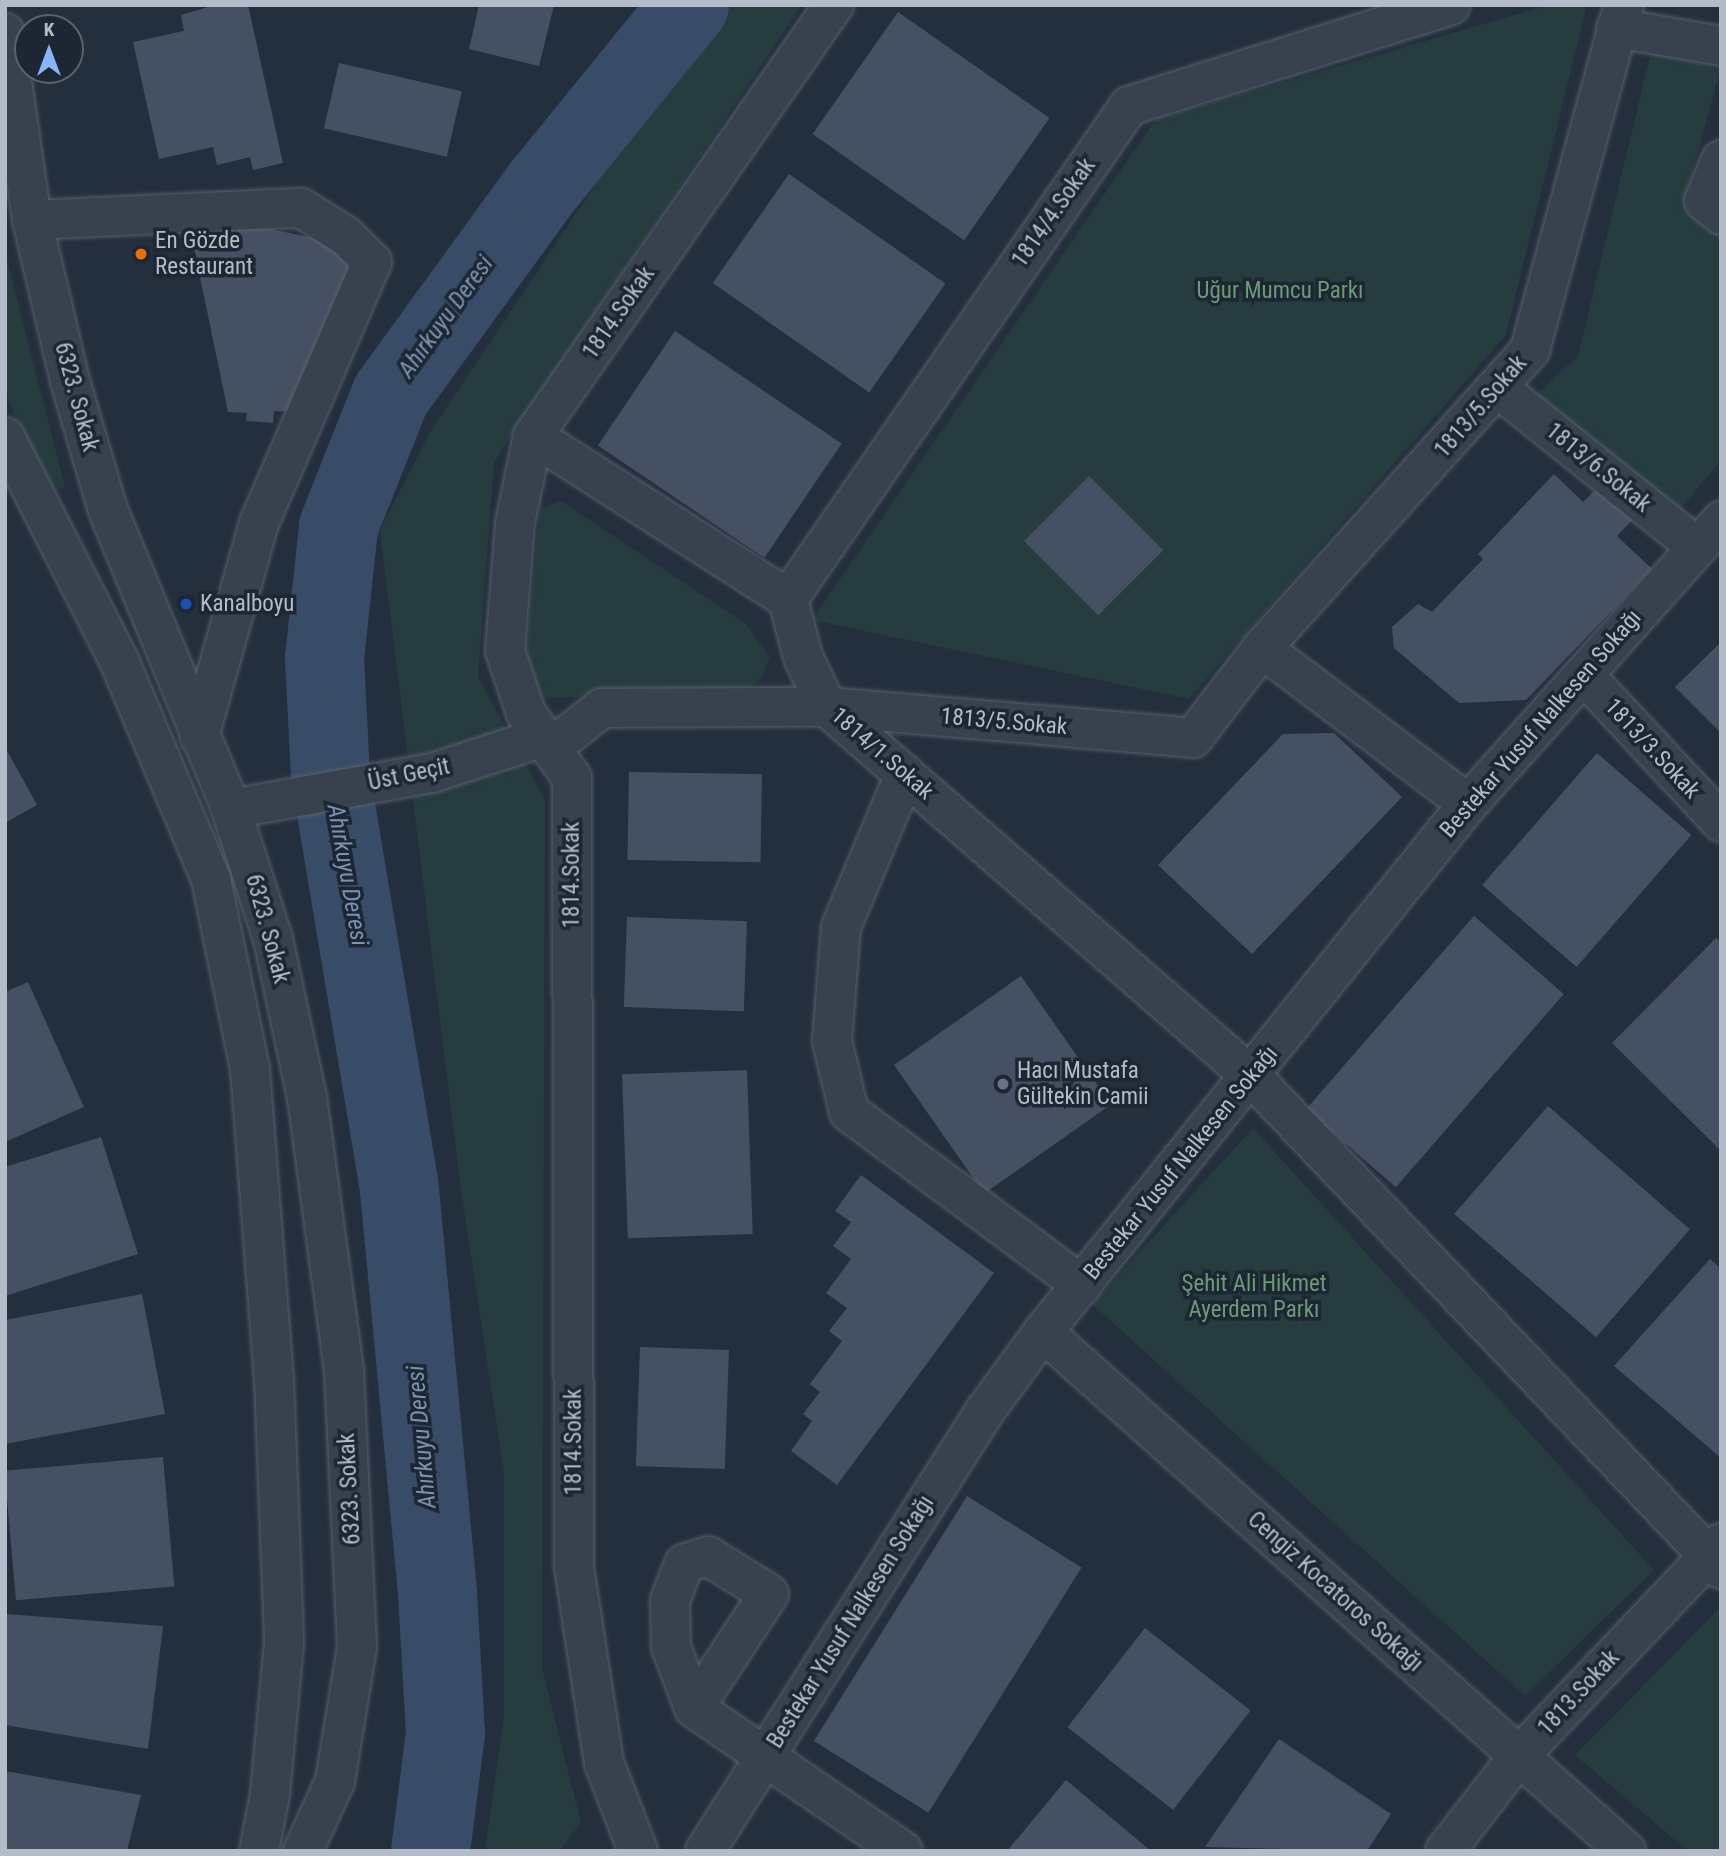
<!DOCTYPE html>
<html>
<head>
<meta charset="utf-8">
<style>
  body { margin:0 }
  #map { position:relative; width:1726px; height:1856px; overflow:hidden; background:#242f3e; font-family:"Roboto Condensed",sans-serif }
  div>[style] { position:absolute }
  .green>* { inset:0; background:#263c3f }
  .river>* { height:79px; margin:-39.5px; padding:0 39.5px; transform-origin:39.5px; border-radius:39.5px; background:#394c67 }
  .building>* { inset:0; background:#455162; transform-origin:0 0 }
  .roads { filter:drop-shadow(0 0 2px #565f6c) drop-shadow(0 0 2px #565f6c) }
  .minor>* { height:38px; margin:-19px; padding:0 19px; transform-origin:19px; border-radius:19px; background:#38414e }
  .dots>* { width:19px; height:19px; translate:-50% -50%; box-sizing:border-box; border:4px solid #1d2633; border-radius:50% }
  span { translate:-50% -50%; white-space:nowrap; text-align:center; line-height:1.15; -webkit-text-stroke:7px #1d2633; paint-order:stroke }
  .street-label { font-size:23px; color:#b4bcc9 }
  .poi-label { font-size:23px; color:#b4bcc9 }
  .left { translate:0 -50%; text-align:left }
  .park-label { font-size:23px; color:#6b9a76 }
  .water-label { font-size:24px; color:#7c92b1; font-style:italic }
  .frame { position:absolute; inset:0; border:7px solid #b4bcc9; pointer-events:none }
  .north { position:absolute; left:14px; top:14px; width:70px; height:70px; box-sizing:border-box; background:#1d2633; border:2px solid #59626f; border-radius:50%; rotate:0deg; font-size:19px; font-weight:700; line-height:28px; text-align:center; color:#b4bcc9 }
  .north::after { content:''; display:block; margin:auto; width:24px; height:32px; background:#8ab4f8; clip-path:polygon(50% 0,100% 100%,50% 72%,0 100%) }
</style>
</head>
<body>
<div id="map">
  <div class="green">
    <div style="clip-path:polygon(727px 5px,802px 5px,494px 462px,478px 677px,545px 800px,542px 1668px,581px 1822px,560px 1851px,485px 1851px,504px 1716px,504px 1473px,460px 1183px,380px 530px,430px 432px,680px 58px)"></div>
    <div style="clip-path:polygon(1549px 5px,1587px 5px,1506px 335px,1189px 699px,812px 620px,1156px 119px)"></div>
    <div style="clip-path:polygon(1652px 48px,1720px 70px,1686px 196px,1721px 231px,1721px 460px,1670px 522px,1534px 396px,1578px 356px)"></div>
    <div style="clip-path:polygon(5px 252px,65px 487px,47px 495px,5px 392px)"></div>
    <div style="clip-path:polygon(561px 501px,746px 624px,770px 657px,761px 678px,741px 695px,534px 698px,525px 659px,540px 509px)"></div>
    <div style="clip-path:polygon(1253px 1128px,1654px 1570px,1525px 1696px,1092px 1304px)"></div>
    <div style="clip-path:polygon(1721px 1607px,1721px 1851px,1688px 1851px,1575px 1755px)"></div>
  </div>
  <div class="river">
    <div style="left:430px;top:1851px;width:120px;rotate:-82.8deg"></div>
    <div style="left:445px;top:1732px;width:140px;rotate:-93.3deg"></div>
    <div style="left:437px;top:1592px;width:412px;rotate:-95.4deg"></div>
    <div style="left:398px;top:1182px;width:412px;rotate:-99.5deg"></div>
    <div style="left:330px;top:776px;width:118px;rotate:-92.9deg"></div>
    <div style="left:324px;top:658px;width:133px;rotate:-83.9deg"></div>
    <div style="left:338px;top:526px;width:141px;rotate:-68.3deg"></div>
    <div style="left:390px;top:395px;width:258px;rotate:-54deg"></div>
    <div style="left:542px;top:186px;width:233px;rotate:-50.9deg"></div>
  </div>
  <div class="building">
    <div style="clip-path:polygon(215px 5px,248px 5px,283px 163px,253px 170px,250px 157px,217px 165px,213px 147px,159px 159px,133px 42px,184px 31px,181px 15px)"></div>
    <div style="clip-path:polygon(479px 5px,554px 5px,539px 66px,469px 49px)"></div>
    <div style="left:898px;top:12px;width:185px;height:149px;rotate:35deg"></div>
    <div style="left:339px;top:63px;width:126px;height:67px;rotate:13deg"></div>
    <div style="left:789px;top:174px;width:191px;height:133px;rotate:35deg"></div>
    <div style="clip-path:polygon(205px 215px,351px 246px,360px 260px,293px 412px,274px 411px,273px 423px,246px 421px,247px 413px,228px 412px,190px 229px)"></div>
    <div style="left:675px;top:331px;width:201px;height:138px;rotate:34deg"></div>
    <div style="clip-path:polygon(1554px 474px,1583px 502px,1604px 481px,1638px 514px,1617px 536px,1652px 569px,1526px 700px,1459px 703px,1394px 648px,1392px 627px,1418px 604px,1432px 612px,1483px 559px,1478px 554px)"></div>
    <div style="left:1089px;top:476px;width:105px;height:92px;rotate:45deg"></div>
    <div style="clip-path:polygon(1721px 642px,1721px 733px,1675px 687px)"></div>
    <div style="clip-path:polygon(1334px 733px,1402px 797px,1252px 954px,1158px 865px,1283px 734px)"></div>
    <div style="clip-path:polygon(5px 747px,37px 805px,5px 823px)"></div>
    <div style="left:1597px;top:753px;width:125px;height:175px;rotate:41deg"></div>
    <div style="left:629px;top:772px;width:133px;height:88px;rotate:1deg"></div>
    <div style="left:1474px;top:916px;width:119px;height:256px;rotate:41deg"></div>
    <div style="left:627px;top:917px;width:120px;height:90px;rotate:2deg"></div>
    <div style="clip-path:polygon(1716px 938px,1721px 943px,1721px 1151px,1612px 1043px)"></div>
    <div style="left:1021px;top:976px;width:157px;height:155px;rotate:55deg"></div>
    <div style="clip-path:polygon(28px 982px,84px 1107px,5px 1142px,5px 992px)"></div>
    <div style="left:747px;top:1070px;width:164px;height:125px;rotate:88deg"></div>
    <div style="left:1548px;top:1106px;width:188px;height:143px;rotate:41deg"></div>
    <div style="clip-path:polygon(101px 1137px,138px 1254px,5px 1296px,5px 1167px)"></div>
    <div style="clip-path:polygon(861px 1175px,994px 1273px,837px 1485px,791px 1451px,812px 1421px,803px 1414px,820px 1392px,810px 1384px,842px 1341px,829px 1331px,847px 1308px,826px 1293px,851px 1259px,833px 1246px,851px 1222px,835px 1211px)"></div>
    <div style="clip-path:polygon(1710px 1259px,1721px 1269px,1721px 1458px,1614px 1366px)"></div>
    <div style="clip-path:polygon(142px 1294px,165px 1414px,5px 1444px,5px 1320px)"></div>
    <div style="left:640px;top:1347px;width:89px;height:119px;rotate:2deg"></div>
    <div style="left:163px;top:1457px;width:130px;height:159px;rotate:85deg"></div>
    <div style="left:967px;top:1496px;width:135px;height:289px;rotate:32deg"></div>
    <div style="clip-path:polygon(5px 1614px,163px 1626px,148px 1749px,5px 1725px)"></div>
    <div style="left:1145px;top:1628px;width:134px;height:126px;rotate:38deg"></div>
    <div style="clip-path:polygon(1279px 1739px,1391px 1814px,1367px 1851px,1205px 1847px)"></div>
    <div style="clip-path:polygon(5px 1771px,141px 1795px,127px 1851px,5px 1851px)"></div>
    <div style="clip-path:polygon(1066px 1780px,1151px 1851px,1007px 1851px)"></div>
  </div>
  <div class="roads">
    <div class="minor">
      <div style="left:1616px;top:28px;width:107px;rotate:9.7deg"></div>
      <div style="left:5px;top:33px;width:189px;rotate:81.8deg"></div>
      <div style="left:32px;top:220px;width:165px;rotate:76.7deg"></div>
      <div style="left:70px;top:381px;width:134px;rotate:73.6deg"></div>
      <div style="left:108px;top:510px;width:323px;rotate:67.6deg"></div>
      <div style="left:231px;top:809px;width:137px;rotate:72.1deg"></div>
      <div style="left:273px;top:939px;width:162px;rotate:77.9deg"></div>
      <div style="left:307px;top:1097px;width:276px;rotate:82.3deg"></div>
      <div style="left:344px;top:1371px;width:276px;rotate:87.3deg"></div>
      <div style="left:357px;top:1647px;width:136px;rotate:99.3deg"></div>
      <div style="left:335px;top:1781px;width:77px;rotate:114.6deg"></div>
      <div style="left:1721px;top:160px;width:44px;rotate:112.5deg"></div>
      <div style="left:1704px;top:201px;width:22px;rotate:39deg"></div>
      <div style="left:32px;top:220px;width:269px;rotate:-2.6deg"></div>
      <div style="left:301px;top:208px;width:53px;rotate:31.9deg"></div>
      <div style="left:346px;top:236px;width:37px;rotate:45deg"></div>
      <div style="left:372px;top:262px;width:284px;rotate:113.4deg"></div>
      <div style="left:259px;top:523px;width:221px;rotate:105.7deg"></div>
      <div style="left:1499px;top:389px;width:253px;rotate:38.6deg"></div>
      <div style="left:533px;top:436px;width:303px;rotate:32.6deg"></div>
      <div style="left:788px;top:599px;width:60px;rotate:75.5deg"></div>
      <div style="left:803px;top:657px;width:55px;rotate:64.4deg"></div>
      <div style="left:827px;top:707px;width:563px;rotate:41.04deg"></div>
      <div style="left:1252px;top:1077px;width:680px;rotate:46.37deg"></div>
      <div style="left:5px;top:437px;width:254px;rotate:63deg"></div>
      <div style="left:120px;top:663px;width:234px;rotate:67.2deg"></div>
      <div style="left:211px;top:879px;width:194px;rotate:78.4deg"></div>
      <div style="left:250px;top:1069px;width:310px;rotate:85.6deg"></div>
      <div style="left:274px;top:1378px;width:265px;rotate:87.8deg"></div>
      <div style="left:284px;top:1643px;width:152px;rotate:95.3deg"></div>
      <div style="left:270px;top:1794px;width:58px;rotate:100.9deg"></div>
      <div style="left:788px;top:599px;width:599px;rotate:-55.33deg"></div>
      <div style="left:1129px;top:106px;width:337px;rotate:-17.4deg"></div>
      <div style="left:1262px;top:648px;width:258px;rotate:37.1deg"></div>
      <div style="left:1584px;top:675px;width:201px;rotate:47deg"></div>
      <div style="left:551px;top:748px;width:65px;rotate:-38.1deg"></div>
      <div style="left:602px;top:708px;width:225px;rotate:-0.3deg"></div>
      <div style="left:827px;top:707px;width:367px;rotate:4.8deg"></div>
      <div style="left:1193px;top:738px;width:113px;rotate:-52.5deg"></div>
      <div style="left:1262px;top:648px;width:401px;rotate:-48deg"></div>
      <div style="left:1530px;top:350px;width:358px;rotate:-74.8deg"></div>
      <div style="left:905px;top:774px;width:166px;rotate:112.7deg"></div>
      <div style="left:841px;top:927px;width:114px;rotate:94.5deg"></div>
      <div style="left:832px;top:1041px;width:73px;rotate:76.5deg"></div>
      <div style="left:849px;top:1112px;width:290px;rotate:36.6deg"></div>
      <div style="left:231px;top:809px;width:204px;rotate:-10.2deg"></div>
      <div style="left:432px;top:773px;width:117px;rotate:-18deg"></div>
      <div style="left:1043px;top:1332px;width:781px;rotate:41.68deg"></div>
      <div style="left:694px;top:1708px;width:136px;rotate:-56.7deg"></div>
      <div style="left:769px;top:1594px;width:72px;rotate:-148.1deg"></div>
      <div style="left:708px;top:1556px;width:25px;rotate:162deg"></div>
      <div style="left:684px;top:1564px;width:40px;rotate:111deg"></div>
      <div style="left:670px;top:1601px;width:46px;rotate:88.8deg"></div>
      <div style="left:671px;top:1647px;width:65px;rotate:69.3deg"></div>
      <div style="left:694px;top:1708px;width:253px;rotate:34.4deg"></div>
      <div style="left:638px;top:1851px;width:94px;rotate:-111.1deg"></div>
      <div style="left:604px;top:1763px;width:199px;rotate:-98.7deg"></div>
      <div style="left:574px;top:1566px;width:788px;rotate:-90.15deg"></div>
      <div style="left:572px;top:778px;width:80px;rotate:-125.3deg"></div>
      <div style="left:526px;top:713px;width:65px;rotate:-108.7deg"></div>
      <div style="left:505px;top:651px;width:128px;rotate:-85.5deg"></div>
      <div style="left:515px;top:523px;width:89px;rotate:-78.3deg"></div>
      <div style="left:533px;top:436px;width:526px;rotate:-55.07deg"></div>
      <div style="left:705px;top:1851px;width:522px;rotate:-57.53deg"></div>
      <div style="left:985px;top:1411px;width:98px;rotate:-53.7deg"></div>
      <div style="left:1043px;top:1332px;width:678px;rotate:-51.17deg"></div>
      <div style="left:1468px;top:804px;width:380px;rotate:-48.2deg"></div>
      <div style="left:1445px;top:1851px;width:120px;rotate:-52.1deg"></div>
      <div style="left:1519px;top:1756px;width:294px;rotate:-46.5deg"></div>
    </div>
  </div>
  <div class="dots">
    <div style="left:141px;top:254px;background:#e8710a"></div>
    <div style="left:186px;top:604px;background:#1a4fb4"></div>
    <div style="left:1003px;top:1084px;background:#6b7280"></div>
  </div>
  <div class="street-label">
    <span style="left:1054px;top:213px;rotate:-55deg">1814/4.Sokak</span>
    <span style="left:619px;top:313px;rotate:-55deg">1814.Sokak</span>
    <span style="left:76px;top:397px;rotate:75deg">6323. Sokak</span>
    <span style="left:1481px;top:407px;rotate:-49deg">1813/5.Sokak</span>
    <span style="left:1598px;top:468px;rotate:39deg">1813/6.Sokak</span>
    <span style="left:1004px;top:722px;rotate:5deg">1813/5.Sokak</span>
    <span style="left:1541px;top:724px;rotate:-49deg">Bestekar Yusuf Nalkesen Sokağı</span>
    <span style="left:1652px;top:749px;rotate:47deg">1813/3.Sokak</span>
    <span style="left:882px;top:754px;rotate:41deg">1814/1.Sokak</span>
    <span style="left:409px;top:775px;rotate:-12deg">Üst Geçit</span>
    <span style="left:572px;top:875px;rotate:-90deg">1814.Sokak</span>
    <span style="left:267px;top:929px;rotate:75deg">6323. Sokak</span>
    <span style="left:1181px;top:1163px;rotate:-51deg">Bestekar Yusuf Nalkesen Sokağı</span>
    <span style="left:574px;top:1442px;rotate:-90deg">1814.Sokak</span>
    <span style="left:350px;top:1489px;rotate:-93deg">6323. Sokak</span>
    <span style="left:1335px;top:1592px;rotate:42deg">Cengiz Kocatoros Sokağı</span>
    <span style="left:851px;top:1622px;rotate:-58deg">Bestekar Yusuf Nalkesen Sokağı</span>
    <span style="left:1579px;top:1693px;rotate:-47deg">1813.Sokak</span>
  </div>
  <div class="poi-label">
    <span class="left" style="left:155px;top:254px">En Gözde<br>Restaurant</span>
    <span class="left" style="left:200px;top:604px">Kanalboyu</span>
    <span class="left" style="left:1017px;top:1084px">Hacı Mustafa<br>Gültekin Camii</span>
  </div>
  <div class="park-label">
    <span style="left:1280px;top:291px">Uğur Mumcu Parkı</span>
    <span style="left:1254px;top:1297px">Şehit Ali Hikmet<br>Ayerdem Parkı</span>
  </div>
  <div class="water-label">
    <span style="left:446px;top:317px;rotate:-54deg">Ahırkuyu Deresi</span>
    <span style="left:347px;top:875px;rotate:80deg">Ahırkuyu Deresi</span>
    <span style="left:422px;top:1437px;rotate:-95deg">Ahırkuyu Deresi</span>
  </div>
  <div class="frame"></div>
  <div class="north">K</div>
</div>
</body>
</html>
